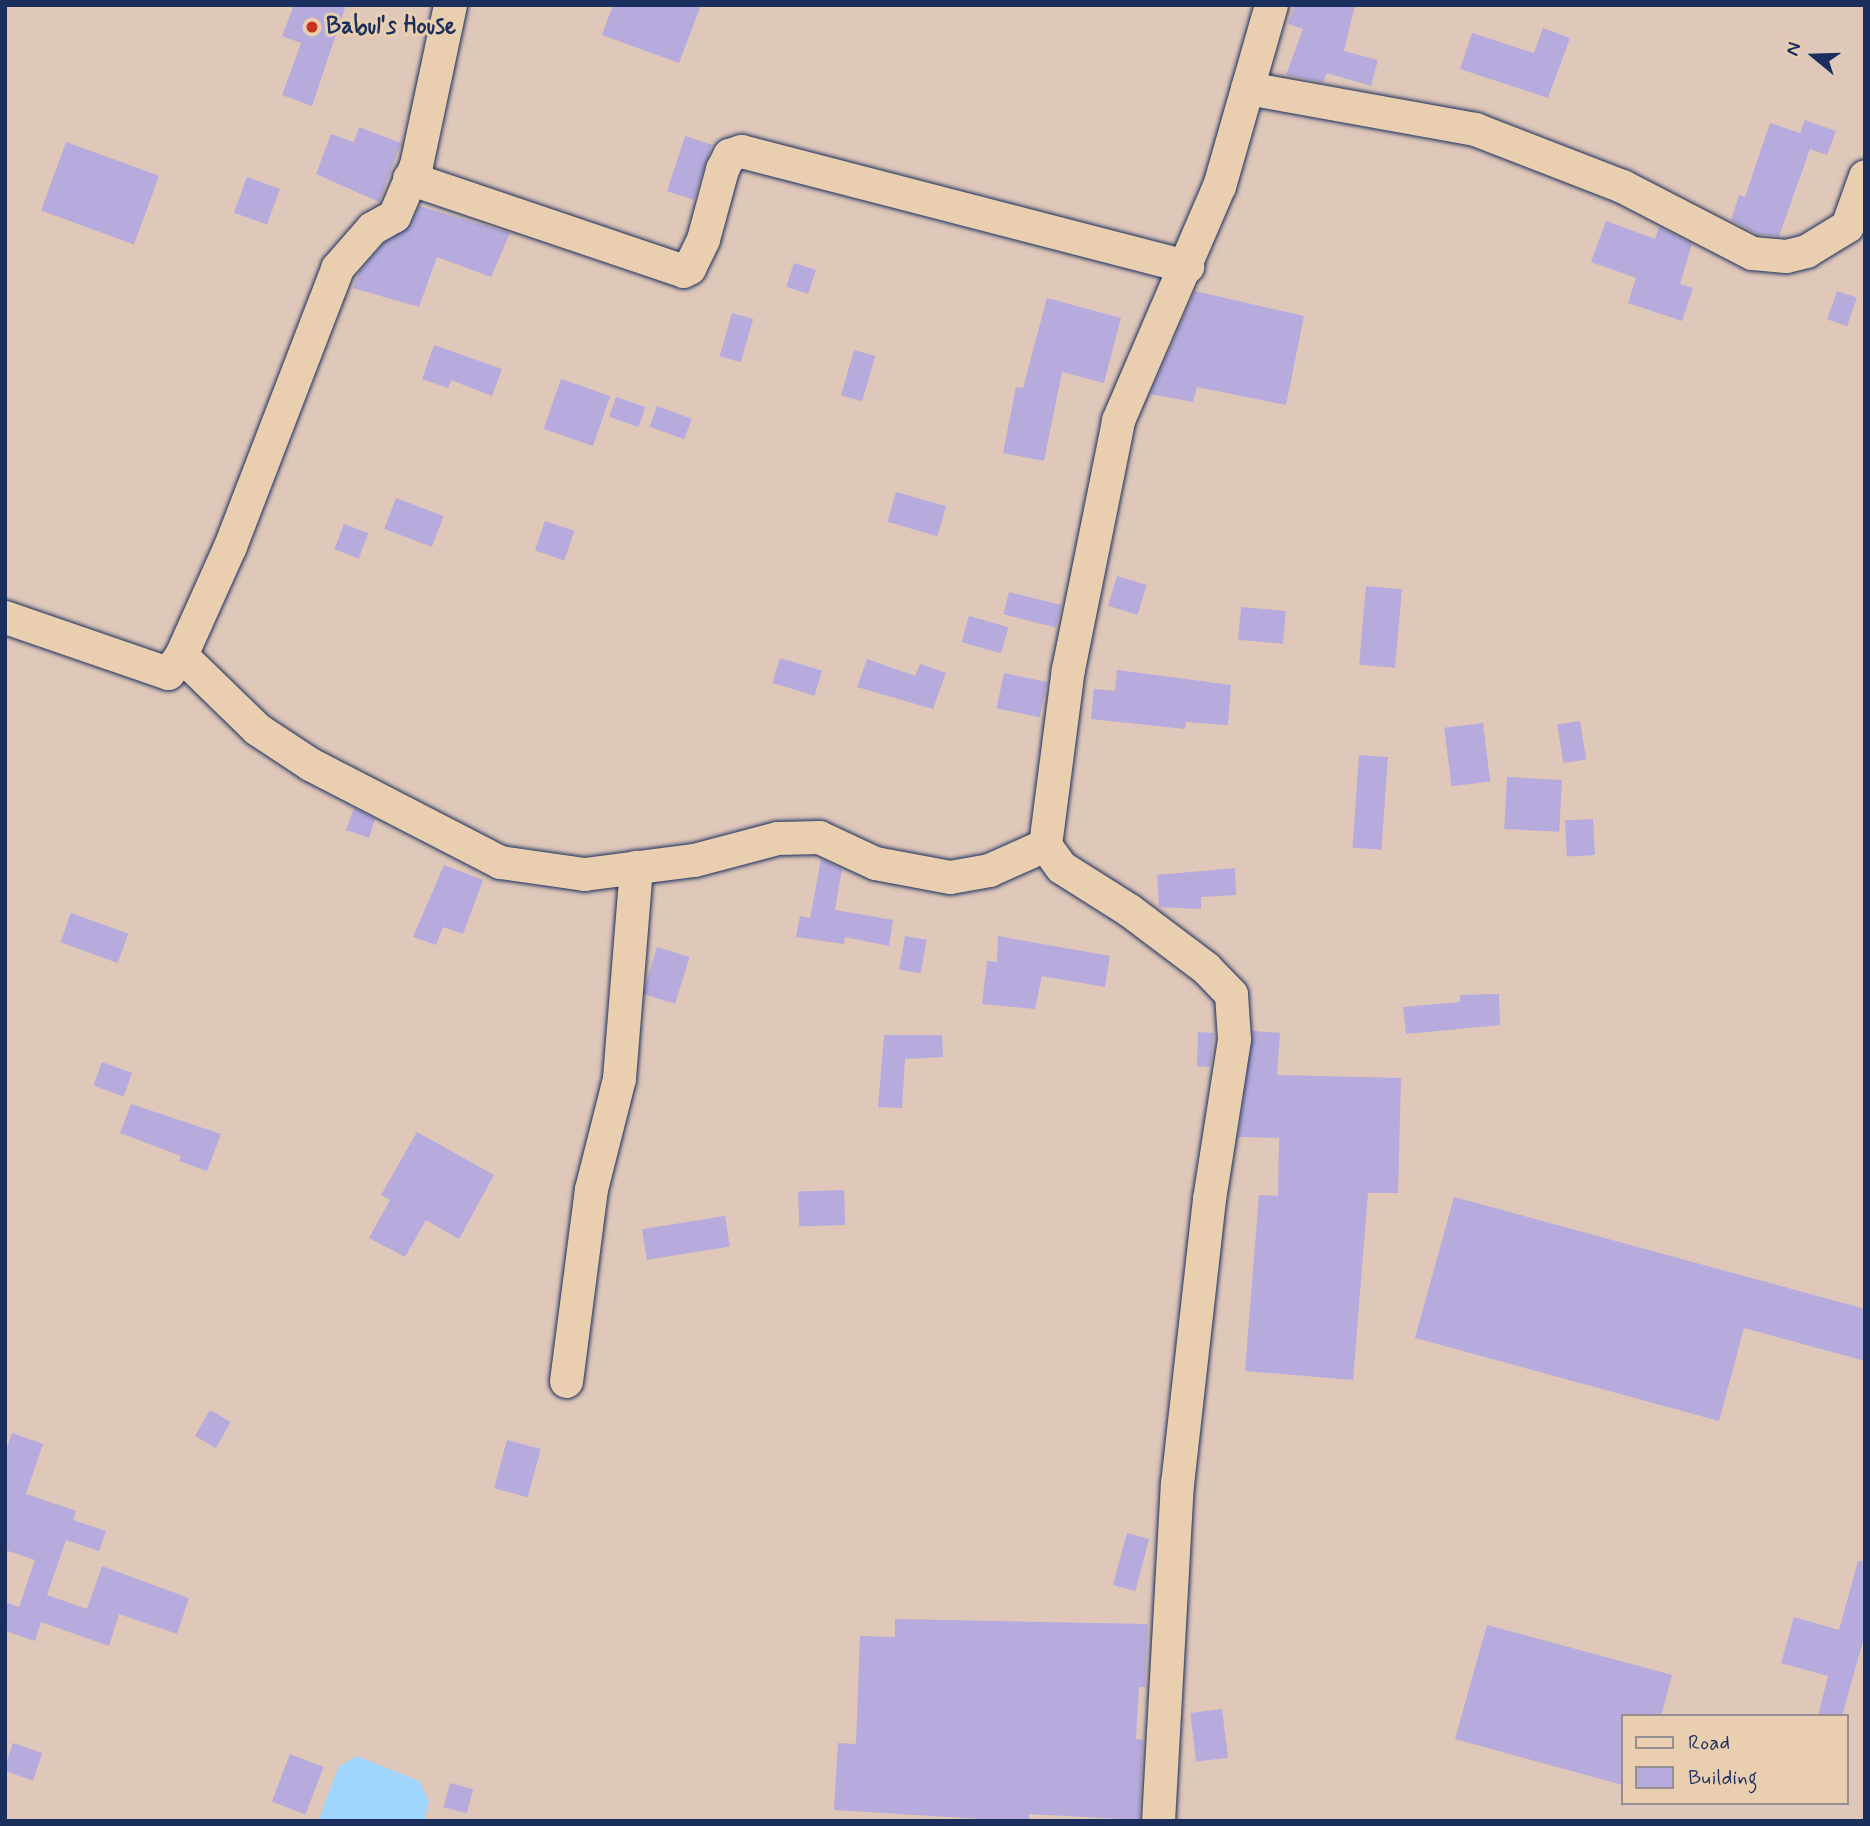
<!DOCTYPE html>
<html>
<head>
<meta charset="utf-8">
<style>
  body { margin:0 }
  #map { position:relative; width:1870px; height:1826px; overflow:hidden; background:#dfc7b9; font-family:Mynerve,sans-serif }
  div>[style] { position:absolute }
  .water>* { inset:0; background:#a0d5fe }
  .building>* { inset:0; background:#b6abdc; transform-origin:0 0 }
  .roads { filter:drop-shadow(0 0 2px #1b2f5e) drop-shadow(0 0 2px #1b2f5e) }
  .street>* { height:33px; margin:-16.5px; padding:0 16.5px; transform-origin:16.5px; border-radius:16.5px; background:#e9ceb0 }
  .dots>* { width:19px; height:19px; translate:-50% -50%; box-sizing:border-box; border:4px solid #e9ceb0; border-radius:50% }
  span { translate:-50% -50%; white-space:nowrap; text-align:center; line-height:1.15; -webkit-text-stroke:6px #e9ceb0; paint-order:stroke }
  .poi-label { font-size:24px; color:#1b2f5e; font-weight:700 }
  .left { translate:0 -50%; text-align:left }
  .frame { position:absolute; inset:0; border:7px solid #1b2f5e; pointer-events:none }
  .legend { position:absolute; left:1621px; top:1714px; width:228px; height:91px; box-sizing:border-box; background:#e9ceb0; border:2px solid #978e8f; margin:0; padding:9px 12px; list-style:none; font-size:21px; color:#1b2f5e }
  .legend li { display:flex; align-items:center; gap:14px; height:35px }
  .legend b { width:35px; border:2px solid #978e8f }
  .north { position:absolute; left:1779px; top:21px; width:70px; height:70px; -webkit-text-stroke:5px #e9ceb0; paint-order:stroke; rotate:289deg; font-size:19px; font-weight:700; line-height:28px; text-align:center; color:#1b2f5e }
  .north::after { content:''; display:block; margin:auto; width:24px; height:32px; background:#1b2f5e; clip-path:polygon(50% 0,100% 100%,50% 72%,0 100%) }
</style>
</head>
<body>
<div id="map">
  <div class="water">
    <div style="clip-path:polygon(357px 1756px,419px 1781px,429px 1802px,424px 1821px,318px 1821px,339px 1766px)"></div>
  </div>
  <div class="building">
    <div style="clip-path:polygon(294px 5px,346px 5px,312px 106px,282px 95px,301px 43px,282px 36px)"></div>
    <div style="clip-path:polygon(613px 5px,701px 5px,679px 63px,602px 35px)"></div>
    <div style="clip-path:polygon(1295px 5px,1355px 5px,1344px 51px,1378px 60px,1371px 86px,1327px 73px,1323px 82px,1286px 75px,1303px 29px,1288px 24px)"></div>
    <div style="clip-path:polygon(1543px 28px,1570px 38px,1548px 98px,1460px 69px,1472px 33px,1534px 53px)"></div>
    <div style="clip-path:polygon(1805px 120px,1836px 131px,1827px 155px,1810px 149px,1779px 236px,1757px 234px,1731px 220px,1739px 195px,1745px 197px,1770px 123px,1800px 133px)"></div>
    <div style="clip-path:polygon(359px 127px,401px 143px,379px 202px,316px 174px,331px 134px,354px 142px)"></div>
    <div style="left:685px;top:136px;width:28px;height:58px;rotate:18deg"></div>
    <div style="left:66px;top:142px;width:99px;height:73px;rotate:20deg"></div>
    <div style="left:247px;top:177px;width:35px;height:38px;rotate:20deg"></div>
    <div style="clip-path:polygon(419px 206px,510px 233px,491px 277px,437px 257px,419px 307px,353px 288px,359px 272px,384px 243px,411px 224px)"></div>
    <div style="clip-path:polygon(1606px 221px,1655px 239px,1659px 227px,1692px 244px,1680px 284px,1693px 288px,1682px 321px,1628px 303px,1636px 278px,1591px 262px)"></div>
    <div style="left:794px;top:263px;width:23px;height:25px;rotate:18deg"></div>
    <div style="clip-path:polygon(1195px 291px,1304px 316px,1286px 405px,1197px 387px,1193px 402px,1150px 394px)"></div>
    <div style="left:1837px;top:291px;width:21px;height:30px;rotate:19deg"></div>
    <div style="clip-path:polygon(1047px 298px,1121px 318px,1104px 383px,1062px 372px,1044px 461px,1003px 453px,1016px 387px,1023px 388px)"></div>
    <div style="left:732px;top:313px;width:22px;height:45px;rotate:16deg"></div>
    <div style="clip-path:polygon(434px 345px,502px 369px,492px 396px,451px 380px,448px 388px,422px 379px)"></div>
    <div style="left:854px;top:350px;width:22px;height:47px;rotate:16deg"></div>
    <div style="left:561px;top:379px;width:52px;height:53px;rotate:19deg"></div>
    <div style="left:616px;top:397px;width:31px;height:21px;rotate:19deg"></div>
    <div style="left:657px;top:406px;width:37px;height:22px;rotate:20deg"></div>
    <div style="left:896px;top:492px;width:52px;height:31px;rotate:16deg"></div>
    <div style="left:396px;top:498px;width:51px;height:33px;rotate:21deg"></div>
    <div style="left:545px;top:521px;width:31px;height:31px;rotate:19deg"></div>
    <div style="left:344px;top:524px;width:26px;height:27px;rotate:21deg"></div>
    <div style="left:1117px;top:576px;width:31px;height:31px;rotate:17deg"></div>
    <div style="left:1366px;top:586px;width:36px;height:79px;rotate:5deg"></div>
    <div style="left:1009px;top:592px;width:54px;height:23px;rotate:14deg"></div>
    <div style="left:1241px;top:607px;width:45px;height:33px;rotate:5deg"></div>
    <div style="left:969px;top:616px;width:41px;height:27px;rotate:16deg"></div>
    <div style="left:780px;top:658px;width:44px;height:26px;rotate:17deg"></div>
    <div style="clip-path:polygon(867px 659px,915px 676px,920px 664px,946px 673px,933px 709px,857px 687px)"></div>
    <div style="clip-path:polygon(1117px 670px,1231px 685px,1228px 725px,1186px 722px,1185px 729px,1091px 719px,1094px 689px,1115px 691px)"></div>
    <div style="left:1004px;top:673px;width:44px;height:36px;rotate:12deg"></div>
    <div style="left:1580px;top:721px;width:39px;height:23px;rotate:81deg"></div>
    <div style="left:1483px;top:723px;width:59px;height:39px;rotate:83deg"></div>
    <div style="left:1359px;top:755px;width:29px;height:93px;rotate:4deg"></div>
    <div style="left:1507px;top:777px;width:55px;height:52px;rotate:3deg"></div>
    <div style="clip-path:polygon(354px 808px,375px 819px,369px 838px,346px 830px)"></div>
    <div style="left:1593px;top:819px;width:36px;height:28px;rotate:87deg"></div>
    <div style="clip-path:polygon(821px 859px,842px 869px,835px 910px,893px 920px,889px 946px,845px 937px,844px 944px,796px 937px,800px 916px,810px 918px)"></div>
    <div style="clip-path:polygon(444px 865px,483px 880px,463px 934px,443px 927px,436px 945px,413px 937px)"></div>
    <div style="clip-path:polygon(1235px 868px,1236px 895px,1201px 897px,1201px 909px,1159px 907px,1157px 875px)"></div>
    <div style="left:71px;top:913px;width:61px;height:31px;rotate:20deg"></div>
    <div style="left:905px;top:936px;width:22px;height:34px;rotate:10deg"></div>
    <div style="clip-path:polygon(998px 936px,1110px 956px,1105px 987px,1042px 976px,1035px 1009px,982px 1004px,987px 961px,997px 962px)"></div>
    <div style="left:657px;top:947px;width:34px;height:49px;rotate:17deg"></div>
    <div style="clip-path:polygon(1499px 994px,1500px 1025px,1406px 1034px,1403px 1007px,1460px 1002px,1460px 995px)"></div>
    <div style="clip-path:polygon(1253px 1031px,1280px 1033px,1277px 1075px,1401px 1078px,1398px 1193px,1368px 1193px,1353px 1380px,1245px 1371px,1259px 1195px,1278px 1196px,1279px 1138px,1238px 1137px)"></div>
    <div style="clip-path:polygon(1198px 1032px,1214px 1033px,1210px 1067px,1197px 1066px)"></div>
    <div style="clip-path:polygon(884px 1035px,942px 1035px,943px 1057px,905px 1059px,902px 1108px,878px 1107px)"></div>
    <div style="left:102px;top:1062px;width:32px;height:25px;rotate:20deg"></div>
    <div style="clip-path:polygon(131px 1104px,221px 1134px,207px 1171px,179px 1161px,181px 1156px,120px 1133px)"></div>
    <div style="clip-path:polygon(417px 1132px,494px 1175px,459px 1239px,426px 1220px,405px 1257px,369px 1238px,390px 1200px,381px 1195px)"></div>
    <div style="left:844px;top:1190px;width:35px;height:46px;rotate:88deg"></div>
    <div style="clip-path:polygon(1454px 1197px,1865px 1309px,1865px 1361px,1744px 1328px,1719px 1421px,1415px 1338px)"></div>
    <div style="left:725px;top:1216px;width:31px;height:84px;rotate:81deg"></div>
    <div style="left:210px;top:1410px;width:24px;height:30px;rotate:30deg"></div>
    <div style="clip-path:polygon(12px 1433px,43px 1444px,26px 1494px,76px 1511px,73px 1520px,106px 1531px,99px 1551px,66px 1540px,47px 1595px,87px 1609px,102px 1566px,189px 1598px,177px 1634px,119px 1614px,109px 1646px,41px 1622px,35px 1641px,5px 1631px,5px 1602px,19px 1607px,35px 1560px,5px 1550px,5px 1453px)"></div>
    <div style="left:507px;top:1440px;width:35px;height:50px;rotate:15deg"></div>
    <div style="left:1127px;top:1533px;width:23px;height:54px;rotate:15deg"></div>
    <div style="clip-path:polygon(1858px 1561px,1865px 1561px,1865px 1634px,1842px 1716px,1818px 1716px,1828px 1676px,1781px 1663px,1794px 1617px,1839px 1630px)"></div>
    <div style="clip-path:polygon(895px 1619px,1148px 1624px,1145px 1687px,1139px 1687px,1136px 1739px,1143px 1740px,1139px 1820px,1029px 1814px,1029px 1821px,1014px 1821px,834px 1810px,838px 1743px,856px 1744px,860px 1636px,895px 1637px)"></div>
    <div style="clip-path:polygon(1487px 1625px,1672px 1675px,1661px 1716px,1623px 1716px,1623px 1785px,1455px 1739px)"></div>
    <div style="left:1222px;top:1709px;width:49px;height:32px;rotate:83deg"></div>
    <div style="left:13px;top:1743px;width:31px;height:29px;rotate:19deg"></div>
    <div style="left:290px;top:1754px;width:36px;height:51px;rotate:21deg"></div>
    <div style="left:450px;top:1783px;width:24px;height:25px;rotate:15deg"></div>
  </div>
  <div class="roads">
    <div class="street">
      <div style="left:1247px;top:88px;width:232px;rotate:10.2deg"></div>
      <div style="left:1475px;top:129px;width:158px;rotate:21.2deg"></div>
      <div style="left:1622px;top:186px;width:146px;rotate:27.3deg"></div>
      <div style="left:1752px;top:253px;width:34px;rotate:5deg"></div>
      <div style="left:1786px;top:256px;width:21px;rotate:-14deg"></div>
      <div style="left:1806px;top:251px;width:48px;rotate:-31.4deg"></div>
      <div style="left:1847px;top:226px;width:53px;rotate:-70.2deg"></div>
      <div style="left:409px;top:178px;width:289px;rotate:18.7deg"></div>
      <div style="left:683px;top:271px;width:7px;rotate:-27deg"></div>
      <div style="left:689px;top:268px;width:32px;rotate:-64deg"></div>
      <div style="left:703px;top:239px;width:73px;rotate:-74.8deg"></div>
      <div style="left:722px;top:169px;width:16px;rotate:-63deg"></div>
      <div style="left:729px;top:155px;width:13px;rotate:-18deg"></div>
      <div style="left:741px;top:151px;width:461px;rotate:14.5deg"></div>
      <div style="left:5px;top:617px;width:172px;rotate:19deg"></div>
      <div style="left:168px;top:673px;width:22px;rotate:-54deg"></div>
      <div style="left:181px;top:655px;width:120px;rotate:-65.8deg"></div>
      <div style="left:230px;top:546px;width:298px;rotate:-68.9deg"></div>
      <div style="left:337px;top:268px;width:53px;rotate:-48.8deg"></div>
      <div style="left:372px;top:228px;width:25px;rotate:-29deg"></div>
      <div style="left:394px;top:216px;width:56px;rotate:-66.7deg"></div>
      <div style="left:416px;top:165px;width:164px;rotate:-78deg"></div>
      <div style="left:181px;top:655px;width:106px;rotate:44.2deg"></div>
      <div style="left:257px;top:729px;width:64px;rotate:33.4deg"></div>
      <div style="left:310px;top:764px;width:214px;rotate:27.3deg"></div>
      <div style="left:500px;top:862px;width:85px;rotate:8.1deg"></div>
      <div style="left:584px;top:874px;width:111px;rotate:-7.3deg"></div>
      <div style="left:694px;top:860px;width:86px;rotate:-14.8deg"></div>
      <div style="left:777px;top:838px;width:42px;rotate:-1.4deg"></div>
      <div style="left:819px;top:837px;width:62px;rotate:24.9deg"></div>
      <div style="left:875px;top:863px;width:76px;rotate:10.6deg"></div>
      <div style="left:950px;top:877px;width:40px;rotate:-10deg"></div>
      <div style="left:989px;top:870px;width:61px;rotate:-24.1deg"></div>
      <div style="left:566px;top:1381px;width:194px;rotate:-82.6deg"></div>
      <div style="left:591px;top:1189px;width:114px;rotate:-75.8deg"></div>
      <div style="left:619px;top:1078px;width:212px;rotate:-85.4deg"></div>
      <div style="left:1158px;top:1821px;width:338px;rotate:-86.8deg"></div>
      <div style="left:1177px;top:1484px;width:287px;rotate:-83.6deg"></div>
      <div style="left:1209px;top:1199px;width:162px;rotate:-81.1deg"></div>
      <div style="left:1234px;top:1039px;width:45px;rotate:-93.8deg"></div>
      <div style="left:1231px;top:994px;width:36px;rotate:-134deg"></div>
      <div style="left:1206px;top:968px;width:96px;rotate:-143deg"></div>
      <div style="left:1129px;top:910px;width:80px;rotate:-147.7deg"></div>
      <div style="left:1061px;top:867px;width:27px;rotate:-126deg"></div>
      <div style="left:1045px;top:845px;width:177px;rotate:-82.6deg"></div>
      <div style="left:1068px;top:669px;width:254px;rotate:-78.6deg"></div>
      <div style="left:1118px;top:420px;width:255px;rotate:-66.7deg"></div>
      <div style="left:1219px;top:186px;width:188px;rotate:-74deg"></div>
    </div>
  </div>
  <div class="dots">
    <div style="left:312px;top:27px;background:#c8321e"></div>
  </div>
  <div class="poi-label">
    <span class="left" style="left:326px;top:27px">Babul's House</span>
  </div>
  <div class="frame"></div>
  <ul class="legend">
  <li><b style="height:9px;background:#e9ceb0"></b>Road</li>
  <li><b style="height:19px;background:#b6abdc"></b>Building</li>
  </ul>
  <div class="north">N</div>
</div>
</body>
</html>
